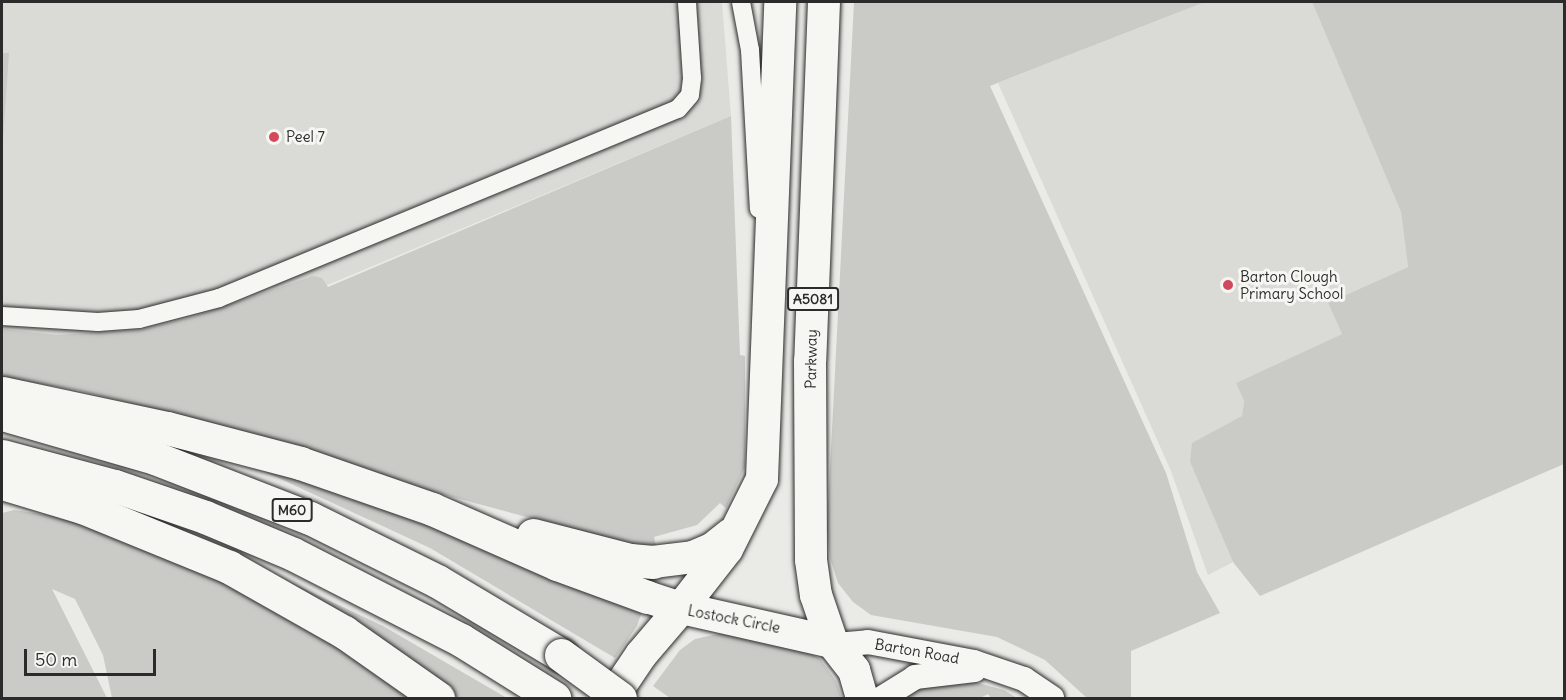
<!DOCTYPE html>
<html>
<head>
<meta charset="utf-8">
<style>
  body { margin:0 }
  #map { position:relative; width:1566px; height:700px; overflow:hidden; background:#eaeae6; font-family:Delius,sans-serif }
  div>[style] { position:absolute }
  .built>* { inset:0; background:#dadad6 }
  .green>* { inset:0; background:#cacac7 }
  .roads { filter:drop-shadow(0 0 2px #2b2b2b) drop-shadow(0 0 2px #2b2b2b) }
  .minor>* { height:18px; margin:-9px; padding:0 9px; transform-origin:9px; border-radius:9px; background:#f6f6f2 }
  .tertiary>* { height:24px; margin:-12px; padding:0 12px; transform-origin:12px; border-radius:12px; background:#f6f6f2 }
  .trunk>* { height:32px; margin:-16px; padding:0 16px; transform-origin:16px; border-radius:16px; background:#f6f6f2 }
  .motorway>* { height:33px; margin:-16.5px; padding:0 16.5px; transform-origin:16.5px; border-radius:16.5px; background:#f6f6f2 }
  .bridges { filter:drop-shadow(0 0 2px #2b2b2b) drop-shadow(0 0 2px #2b2b2b) }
  .motorway-bridge>* { height:33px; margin:-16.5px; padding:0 16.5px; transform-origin:16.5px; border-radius:16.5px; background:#f6f6f2 }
  .dots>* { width:16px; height:16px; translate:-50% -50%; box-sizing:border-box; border:3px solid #f6f6f2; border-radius:50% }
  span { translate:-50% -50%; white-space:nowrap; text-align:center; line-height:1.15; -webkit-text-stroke:6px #f6f6f2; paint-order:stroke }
  .shield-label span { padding:2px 4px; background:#f6f6f2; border:2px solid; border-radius:4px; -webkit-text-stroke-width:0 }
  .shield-label { font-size:14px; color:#2b2b2b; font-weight:700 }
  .poi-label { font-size:15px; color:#2b2b2b }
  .left { translate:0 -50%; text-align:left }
  .street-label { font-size:15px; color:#2b2b2b }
  .frame { position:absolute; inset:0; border:3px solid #2b2b2b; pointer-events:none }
  .scale { position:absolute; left:24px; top:649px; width:132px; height:27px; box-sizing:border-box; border:3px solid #2b2b2b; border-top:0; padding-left:8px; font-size:18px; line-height:21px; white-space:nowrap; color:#2b2b2b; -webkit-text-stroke:4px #f6f6f2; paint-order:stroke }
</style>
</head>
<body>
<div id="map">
  <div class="built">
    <div style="clip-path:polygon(2px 2px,722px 2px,731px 116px,77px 390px,2px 377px)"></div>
    <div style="clip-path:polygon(1205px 2px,1312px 2px,1401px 212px,1408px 267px,1328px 303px,1342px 334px,1236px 383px,1244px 401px,1242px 416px,1190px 462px,1233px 562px,1208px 575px,1171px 471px,998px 83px)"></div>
  </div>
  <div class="green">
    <div style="clip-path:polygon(854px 2px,1205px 2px,990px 86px,1166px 473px,1197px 572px,1220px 613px,1131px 651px,1131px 698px,1087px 698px,1045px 660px,997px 637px,871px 615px,853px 602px,838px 583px,830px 558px,827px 527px)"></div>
    <div style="clip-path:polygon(1312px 2px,1564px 2px,1564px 464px,1260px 596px,1233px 562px,1190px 462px,1192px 443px,1242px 416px,1244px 401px,1236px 383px,1342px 334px,1328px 303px,1408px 267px,1401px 212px)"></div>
    <div style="clip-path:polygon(2px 53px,9px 53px,2px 154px)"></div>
    <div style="clip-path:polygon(731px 116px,740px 355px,745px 356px,745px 467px,726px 508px,720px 503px,697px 525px,654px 537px,656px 546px,631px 545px,363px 473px,229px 428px,77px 390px,2px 377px,2px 329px,57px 335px,140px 330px,193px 317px,313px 276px,322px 278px,328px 287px)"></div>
    <div style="clip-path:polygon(231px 456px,377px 502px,643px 608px,637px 626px,615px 658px,430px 548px)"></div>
    <div style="clip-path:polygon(14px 510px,55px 516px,147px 542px,235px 582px,419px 698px,112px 698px,103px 655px,75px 599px,52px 589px,107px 698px,2px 698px,2px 513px)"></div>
    <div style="clip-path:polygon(239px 558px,383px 626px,507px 698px,455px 698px,395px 652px)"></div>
    <div style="clip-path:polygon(727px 632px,808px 652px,820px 659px,836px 681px,842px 698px,670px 698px,653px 686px,680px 650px,695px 639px)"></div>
    <div style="clip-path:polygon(940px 679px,974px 682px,1004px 690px,1017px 698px,991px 698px,988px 694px,980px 698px,888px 698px)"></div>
  </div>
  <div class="roads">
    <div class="minor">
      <div style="left:741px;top:2px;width:49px;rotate:79.4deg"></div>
      <div style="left:750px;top:50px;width:159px;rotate:86.8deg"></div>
      <div style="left:2px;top:316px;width:96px;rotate:3.6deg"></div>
      <div style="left:98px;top:322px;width:41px;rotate:-4.2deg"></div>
      <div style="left:139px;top:319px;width:83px;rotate:-14.7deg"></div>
      <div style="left:219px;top:298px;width:496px;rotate:-22.4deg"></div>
      <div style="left:678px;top:109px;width:18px;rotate:-49deg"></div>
      <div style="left:690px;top:95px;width:17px;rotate:-83deg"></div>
      <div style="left:692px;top:78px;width:76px;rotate:-93.8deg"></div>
    </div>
    <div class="tertiary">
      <div style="left:836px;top:645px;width:32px;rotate:-5deg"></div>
      <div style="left:868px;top:642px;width:108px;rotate:10.7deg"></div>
      <div style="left:974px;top:662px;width:53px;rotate:18.8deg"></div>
      <div style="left:1024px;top:679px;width:34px;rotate:34deg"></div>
      <div style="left:882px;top:698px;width:39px;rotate:-32deg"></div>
      <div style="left:915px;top:677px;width:60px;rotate:-6.7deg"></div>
    </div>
    <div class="trunk">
      <div style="left:824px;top:2px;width:359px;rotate:92.2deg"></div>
      <div style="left:810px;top:361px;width:199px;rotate:89.7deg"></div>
      <div style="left:811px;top:560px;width:35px;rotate:82deg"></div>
      <div style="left:816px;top:595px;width:50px;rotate:71.2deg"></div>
      <div style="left:653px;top:562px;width:40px;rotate:-7.1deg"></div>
      <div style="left:693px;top:557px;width:21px;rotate:-23deg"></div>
      <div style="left:712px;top:549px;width:24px;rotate:-38deg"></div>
      <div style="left:647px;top:597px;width:36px;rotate:18deg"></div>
      <div style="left:681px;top:608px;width:75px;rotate:-52.1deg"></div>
      <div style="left:727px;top:549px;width:78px;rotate:-63.4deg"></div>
      <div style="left:762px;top:479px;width:477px;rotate:-87.8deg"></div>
      <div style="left:612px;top:698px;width:52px;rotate:-56deg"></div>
      <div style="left:641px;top:655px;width:62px;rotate:-49.6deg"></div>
      <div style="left:681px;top:608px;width:155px;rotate:12.7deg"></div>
      <div style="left:832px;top:642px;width:36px;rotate:52deg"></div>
      <div style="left:854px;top:670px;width:29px;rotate:74deg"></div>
    </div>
    <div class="motorway">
      <div style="left:2px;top:393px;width:169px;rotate:12deg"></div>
      <div style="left:167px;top:428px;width:138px;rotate:14.7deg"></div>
      <div style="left:300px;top:463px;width:140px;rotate:19.2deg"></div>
      <div style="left:432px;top:509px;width:137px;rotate:23.7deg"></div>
      <div style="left:557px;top:564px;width:96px;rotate:20.1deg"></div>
      <div style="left:2px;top:414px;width:159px;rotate:16deg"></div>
      <div style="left:155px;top:458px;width:166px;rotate:21.2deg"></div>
      <div style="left:310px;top:518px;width:142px;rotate:26.4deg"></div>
      <div style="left:437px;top:581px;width:144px;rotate:30.8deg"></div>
      <div style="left:2px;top:456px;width:117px;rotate:14.9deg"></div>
      <div style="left:115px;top:486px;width:95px;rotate:19deg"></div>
      <div style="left:205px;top:517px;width:95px;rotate:22.8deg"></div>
      <div style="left:293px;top:554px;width:189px;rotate:27.1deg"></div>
      <div style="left:461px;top:640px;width:110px;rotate:31.9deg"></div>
      <div style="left:2px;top:483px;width:84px;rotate:16.7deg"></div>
      <div style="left:82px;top:507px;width:159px;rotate:22.2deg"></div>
      <div style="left:229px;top:567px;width:132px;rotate:29.5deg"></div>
      <div style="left:344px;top:632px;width:115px;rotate:35.1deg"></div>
      <div style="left:533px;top:535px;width:100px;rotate:14.5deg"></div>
      <div style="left:630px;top:560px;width:23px;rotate:5deg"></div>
    </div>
  </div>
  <div class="bridges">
    <div class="motorway-bridge">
      <div style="left:561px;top:655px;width:73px;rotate:36.1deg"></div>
    </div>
  </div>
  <div class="dots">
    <div style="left:274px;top:137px;background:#d1495b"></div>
    <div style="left:1228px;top:285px;background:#d1495b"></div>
  </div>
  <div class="shield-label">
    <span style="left:813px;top:299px">A5081</span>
    <span style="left:292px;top:510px">M60</span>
  </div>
  <div class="poi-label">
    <span class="left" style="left:286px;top:137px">Peel 7</span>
    <span class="left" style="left:1240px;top:285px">Barton Clough<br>Primary School</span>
  </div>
  <div class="street-label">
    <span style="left:811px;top:359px;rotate:-89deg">Parkway</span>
    <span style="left:734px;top:619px;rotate:11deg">Lostock Circle</span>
    <span style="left:917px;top:651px;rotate:10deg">Barton Road</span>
  </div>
  <div class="frame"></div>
  <div class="scale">50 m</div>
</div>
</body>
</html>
